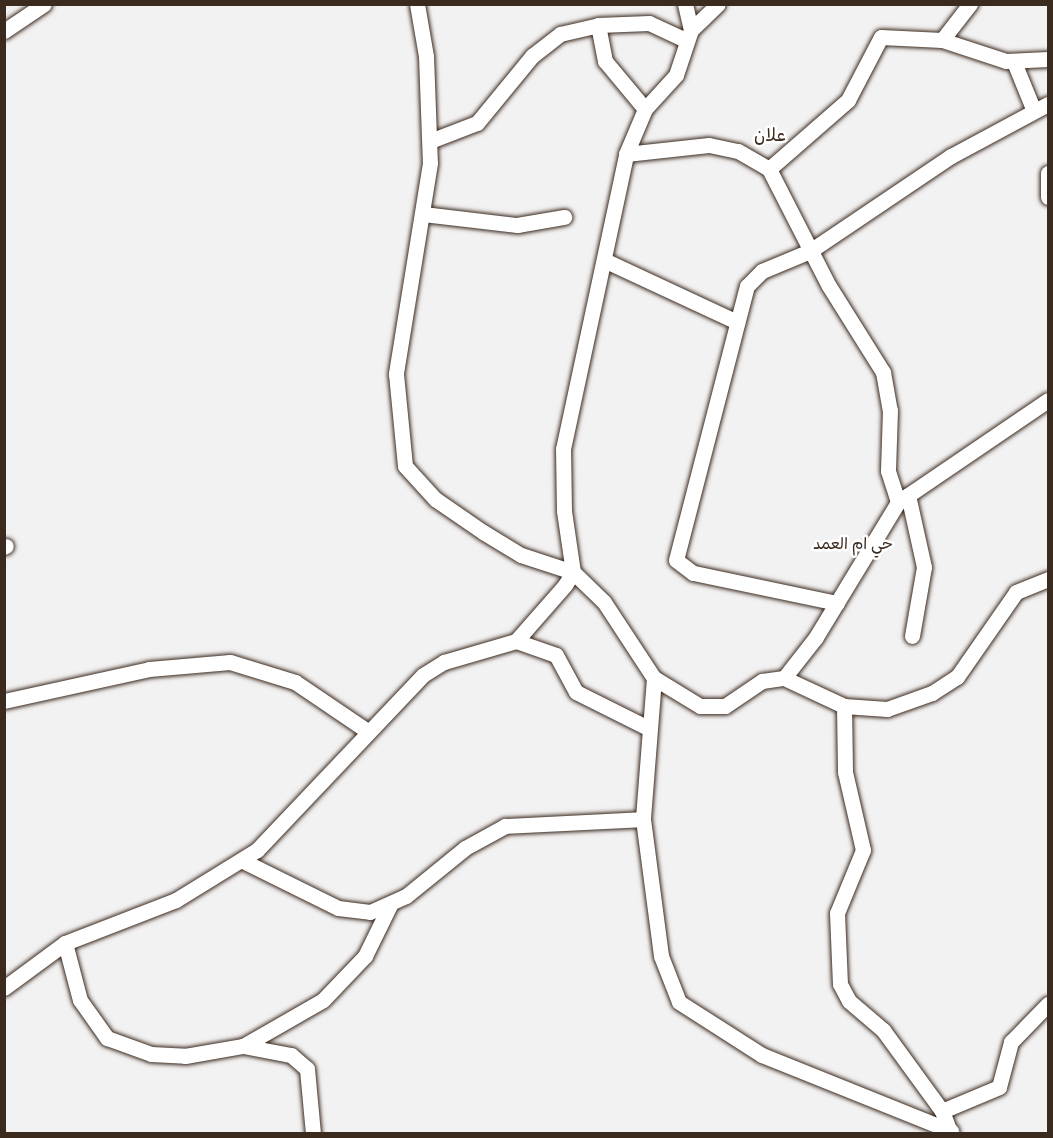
<!DOCTYPE html>
<html>
<head>
<meta charset="utf-8">
<style>
  body { margin:0 }
  #map { position:relative; width:1053px; height:1138px; overflow:hidden; background:#f3f2f2; font-family:Delius,"Playpen Sans Arabic",sans-serif }
  div>[style] { position:absolute }
  .roads { filter:drop-shadow(0 0 2px #3b2a1e) drop-shadow(0 0 2px #3b2a1e) }
  .minor>* { height:15px; margin:-7.5px; padding:0 7.5px; transform-origin:7.5px; border-radius:7.5px; background:#fff }
  span { translate:-50% -50%; white-space:nowrap; text-align:center; line-height:1.15; -webkit-text-stroke:5px #fff; paint-order:stroke }
  .neighbourhood-label { font-size:16px; color:#3b2a1e }
  .quarter-label { font-size:18px; color:#3b2a1e }
  .frame { position:absolute; inset:0; border:6px solid #3b2a1e; pointer-events:none }
</style>
</head>
<body>
<div id="map">
  <div class="roads">
    <div class="minor">
      <div style="left:417px;top:4px;width:53px;rotate:80.2deg"></div>
      <div style="left:426px;top:56px;width:107px;rotate:87.9deg"></div>
      <div style="left:430px;top:163px;width:214px;rotate:99.2deg"></div>
      <div style="left:396px;top:374px;width:92px;rotate:84.4deg"></div>
      <div style="left:405px;top:466px;width:45px;rotate:47.7deg"></div>
      <div style="left:435px;top:499px;width:58px;rotate:34.5deg"></div>
      <div style="left:483px;top:532px;width:44px;rotate:31.2deg"></div>
      <div style="left:521px;top:555px;width:55px;rotate:18.1deg"></div>
      <div style="left:573px;top:572px;width:43px;rotate:44.1deg"></div>
      <div style="left:604px;top:602px;width:91px;rotate:56.7deg"></div>
      <div style="left:654px;top:678px;width:141px;rotate:94.5deg"></div>
      <div style="left:643px;top:819px;width:138px;rotate:82.5deg"></div>
      <div style="left:661px;top:956px;width:49px;rotate:68.6deg"></div>
      <div style="left:679px;top:1002px;width:98px;rotate:32.6deg"></div>
      <div style="left:762px;top:1055px;width:204px;rotate:21.9deg"></div>
      <div style="left:685px;top:4px;width:27px;rotate:77deg"></div>
      <div style="left:598px;top:25px;width:37px;rotate:79deg"></div>
      <div style="left:605px;top:61px;width:62px;rotate:50.2deg"></div>
      <div style="left:4px;top:31px;width:48px;rotate:-34deg"></div>
      <div style="left:942px;top:40px;width:67px;rotate:18.2deg"></div>
      <div style="left:1006px;top:61px;width:42px;rotate:-2.7deg"></div>
      <div style="left:1014px;top:62px;width:53px;rotate:67.8deg"></div>
      <div style="left:430px;top:141px;width:50px;rotate:-21deg"></div>
      <div style="left:477px;top:123px;width:87px;rotate:-50.6deg"></div>
      <div style="left:532px;top:56px;width:36px;rotate:-38deg"></div>
      <div style="left:560px;top:34px;width:39px;rotate:-13deg"></div>
      <div style="left:598px;top:25px;width:51px;rotate:-2.2deg"></div>
      <div style="left:649px;top:23px;width:40px;rotate:25deg"></div>
      <div style="left:626px;top:154px;width:83px;rotate:-6.2deg"></div>
      <div style="left:709px;top:145px;width:30px;rotate:12deg"></div>
      <div style="left:738px;top:151px;width:36px;rotate:30deg"></div>
      <div style="left:769px;top:169px;width:131px;rotate:62.9deg"></div>
      <div style="left:829px;top:286px;width:102px;rotate:57.9deg"></div>
      <div style="left:883px;top:372px;width:39px;rotate:80deg"></div>
      <div style="left:890px;top:410px;width:61px;rotate:91.9deg"></div>
      <div style="left:888px;top:471px;width:33px;rotate:72deg"></div>
      <div style="left:769px;top:169px;width:105px;rotate:-41.1deg"></div>
      <div style="left:848px;top:100px;width:71px;rotate:-62.4deg"></div>
      <div style="left:881px;top:37px;width:61px;rotate:2.8deg"></div>
      <div style="left:942px;top:40px;width:46px;rotate:-52.1deg"></div>
      <div style="left:1048px;top:173px;width:24px;rotate:90deg"></div>
      <div style="left:423px;top:214px;width:95px;rotate:6.7deg"></div>
      <div style="left:517px;top:225px;width:48px;rotate:-9.7deg"></div>
      <div style="left:604px;top:260px;width:147px;rotate:25deg"></div>
      <div style="left:908px;top:495px;width:74px;rotate:77.5deg"></div>
      <div style="left:924px;top:567px;width:70px;rotate:99.9deg"></div>
      <div style="left:4px;top:547px;width:2px;rotate:-27deg"></div>
      <div style="left:837px;top:603px;width:147px;rotate:-168.2deg"></div>
      <div style="left:693px;top:573px;width:21px;rotate:-143deg"></div>
      <div style="left:676px;top:560px;width:283px;rotate:-75.5deg"></div>
      <div style="left:747px;top:286px;width:21px;rotate:-45deg"></div>
      <div style="left:762px;top:271px;width:52px;rotate:-22.6deg"></div>
      <div style="left:810px;top:251px;width:170px;rotate:-34deg"></div>
      <div style="left:951px;top:156px;width:110px;rotate:-28.2deg"></div>
      <div style="left:516px;top:641px;width:42px;rotate:19.3deg"></div>
      <div style="left:556px;top:655px;width:42px;rotate:61.6deg"></div>
      <div style="left:576px;top:692px;width:80px;rotate:26.6deg"></div>
      <div style="left:654px;top:678px;width:54px;rotate:31.3deg"></div>
      <div style="left:700px;top:706px;width:25px"></div>
      <div style="left:725px;top:706px;width:45px;rotate:-34deg"></div>
      <div style="left:762px;top:681px;width:22px;rotate:-8deg"></div>
      <div style="left:784px;top:678px;width:66px;rotate:25deg"></div>
      <div style="left:844px;top:706px;width:43px;rotate:4deg"></div>
      <div style="left:887px;top:709px;width:48px;rotate:-19.6deg"></div>
      <div style="left:932px;top:693px;width:30px;rotate:-33deg"></div>
      <div style="left:957px;top:677px;width:103px;rotate:-55.2deg"></div>
      <div style="left:1016px;top:592px;width:35px;rotate:-22deg"></div>
      <div style="left:784px;top:678px;width:52px;rotate:-52deg"></div>
      <div style="left:816px;top:637px;width:158px;rotate:-58.7deg"></div>
      <div style="left:898px;top:502px;width:181px;rotate:-34.2deg"></div>
      <div style="left:4px;top:701px;width:148px;rotate:-12.4deg"></div>
      <div style="left:149px;top:669px;width:81px;rotate:-4.9deg"></div>
      <div style="left:230px;top:662px;width:68px;rotate:17.1deg"></div>
      <div style="left:295px;top:682px;width:86px;rotate:34.1deg"></div>
      <div style="left:844px;top:706px;width:66px;rotate:89.1deg"></div>
      <div style="left:845px;top:772px;width:80px;rotate:77deg"></div>
      <div style="left:863px;top:850px;width:68px;rotate:112.4deg"></div>
      <div style="left:837px;top:913px;width:71px;rotate:87.6deg"></div>
      <div style="left:840px;top:984px;width:19px;rotate:62deg"></div>
      <div style="left:849px;top:1001px;width:45px;rotate:40.5deg"></div>
      <div style="left:883px;top:1030px;width:100px;rotate:53.9deg"></div>
      <div style="left:942px;top:1111px;width:25px;rotate:69deg"></div>
      <div style="left:243px;top:861px;width:106px;rotate:26.3deg"></div>
      <div style="left:338px;top:908px;width:32px;rotate:7deg"></div>
      <div style="left:370px;top:912px;width:39px;rotate:-24deg"></div>
      <div style="left:406px;top:896px;width:76px;rotate:-39.1deg"></div>
      <div style="left:465px;top:848px;width:46px;rotate:-28.8deg"></div>
      <div style="left:505px;top:826px;width:138px;rotate:-2.9deg"></div>
      <div style="left:65px;top:943px;width:59px;rotate:75.3deg"></div>
      <div style="left:80px;top:1000px;width:47px;rotate:54.6deg"></div>
      <div style="left:107px;top:1038px;width:47px;rotate:20deg"></div>
      <div style="left:151px;top:1054px;width:34px;rotate:3deg"></div>
      <div style="left:185px;top:1056px;width:59px;rotate:-9.8deg"></div>
      <div style="left:243px;top:1046px;width:92px;rotate:-29.9deg"></div>
      <div style="left:323px;top:1000px;width:61px;rotate:-46.3deg"></div>
      <div style="left:365px;top:956px;width:57px;rotate:-63.9deg"></div>
      <div style="left:4px;top:988px;width:76px;rotate:-36.4deg"></div>
      <div style="left:65px;top:943px;width:119px;rotate:-21.2deg"></div>
      <div style="left:176px;top:900px;width:95px;rotate:-31.7deg"></div>
      <div style="left:257px;top:850px;width:241px;rotate:-46.5deg"></div>
      <div style="left:423px;top:675px;width:25px;rotate:-32deg"></div>
      <div style="left:444px;top:662px;width:75px;rotate:-16.3deg"></div>
      <div style="left:516px;top:641px;width:74px;rotate:-48.8deg"></div>
      <div style="left:565px;top:585px;width:15px;rotate:-58deg"></div>
      <div style="left:573px;top:572px;width:62px;rotate:-98.4deg"></div>
      <div style="left:564px;top:511px;width:62px;rotate:-90.9deg"></div>
      <div style="left:563px;top:449px;width:302px;rotate:-77.9deg"></div>
      <div style="left:626px;top:154px;width:49px;rotate:-67.1deg"></div>
      <div style="left:645px;top:109px;width:46px;rotate:-47.6deg"></div>
      <div style="left:676px;top:75px;width:47px;rotate:-71.6deg"></div>
      <div style="left:691px;top:30px;width:37px;rotate:-44deg"></div>
      <div style="left:243px;top:1046px;width:49px;rotate:10.6deg"></div>
      <div style="left:291px;top:1055px;width:21px;rotate:41deg"></div>
      <div style="left:307px;top:1069px;width:65px;rotate:84.7deg"></div>
      <div style="left:942px;top:1111px;width:62px;rotate:-22.8deg"></div>
      <div style="left:999px;top:1087px;width:47px;rotate:-75.1deg"></div>
      <div style="left:1011px;top:1042px;width:53px;rotate:-45.8deg"></div>
    </div>
  </div>
  <div class="neighbourhood-label">
    <span style="left:853px;top:543px">حي ام العمد</span>
  </div>
  <div class="quarter-label">
    <span style="left:770px;top:135px">علان</span>
  </div>
  <div class="frame"></div>
</div>
</body>
</html>
